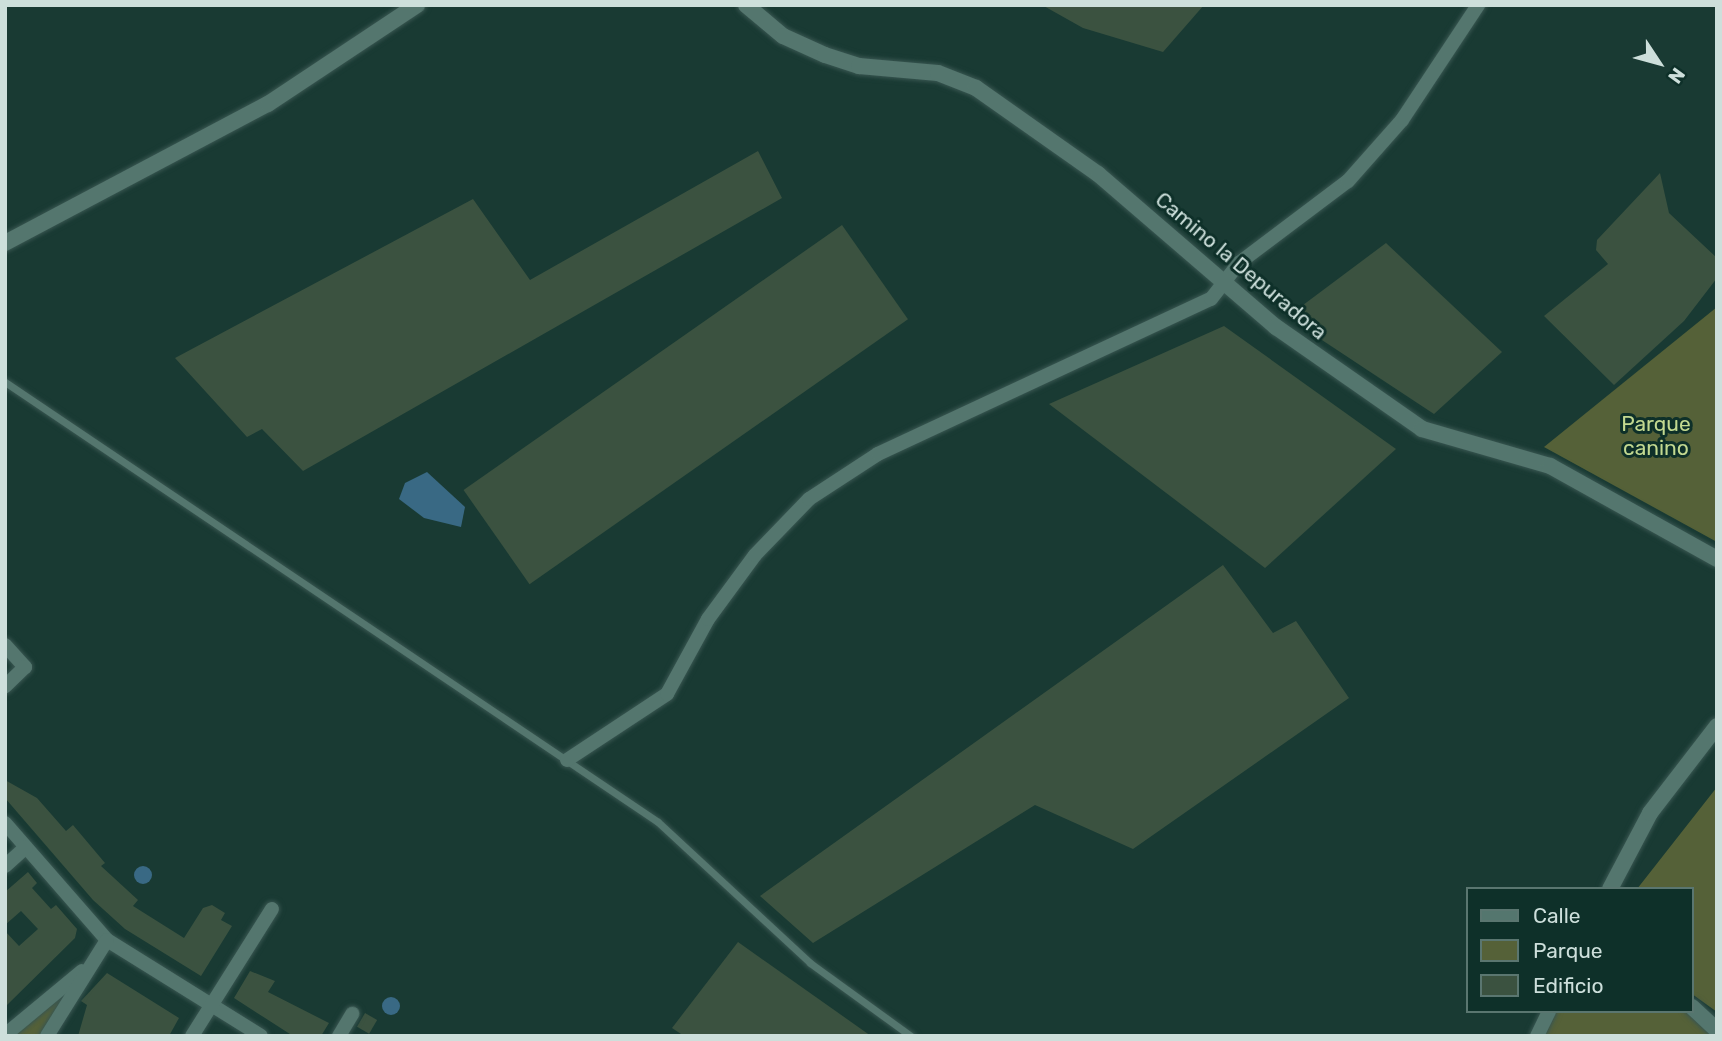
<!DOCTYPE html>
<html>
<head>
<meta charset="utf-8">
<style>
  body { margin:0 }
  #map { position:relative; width:1722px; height:1041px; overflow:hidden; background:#193a33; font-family:Rubik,sans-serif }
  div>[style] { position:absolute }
  .green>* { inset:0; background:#556138 }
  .water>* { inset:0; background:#396984 }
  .round { border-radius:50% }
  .building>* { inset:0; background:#3b5240; transform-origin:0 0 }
  .roads { filter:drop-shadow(0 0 2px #395651) drop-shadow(0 0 2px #395651) }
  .service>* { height:7px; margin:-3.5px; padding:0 3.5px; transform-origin:3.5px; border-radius:3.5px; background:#54766e }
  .minor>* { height:14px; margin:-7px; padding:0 7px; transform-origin:7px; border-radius:7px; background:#54766e }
  .tertiary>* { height:16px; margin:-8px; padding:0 8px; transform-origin:8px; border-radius:8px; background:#54766e }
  span { translate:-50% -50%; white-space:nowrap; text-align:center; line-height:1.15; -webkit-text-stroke:6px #0e3029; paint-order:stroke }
  .street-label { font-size:21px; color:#cddfdb }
  .park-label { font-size:21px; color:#c3d990 }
  .frame { position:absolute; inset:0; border:7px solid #cddfdb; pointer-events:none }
  .legend { position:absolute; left:1466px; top:887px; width:228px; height:126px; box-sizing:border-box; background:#0e3029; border:2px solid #5a7670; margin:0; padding:9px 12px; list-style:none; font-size:21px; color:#cddfdb }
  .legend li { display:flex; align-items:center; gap:14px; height:35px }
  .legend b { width:35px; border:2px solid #5a7670 }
  .north { position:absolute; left:1624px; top:28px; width:70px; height:70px; -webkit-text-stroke:5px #0e3029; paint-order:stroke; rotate:126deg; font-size:19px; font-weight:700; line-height:28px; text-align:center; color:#cddfdb }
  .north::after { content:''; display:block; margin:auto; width:24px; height:32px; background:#cddfdb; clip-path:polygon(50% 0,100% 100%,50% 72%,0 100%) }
</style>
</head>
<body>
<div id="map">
  <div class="green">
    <div style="clip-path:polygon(1717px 307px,1717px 542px,1544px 447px)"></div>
    <div style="clip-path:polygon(1717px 787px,1717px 1012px,1692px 994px,1692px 889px,1637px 889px)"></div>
    <div style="clip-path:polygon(91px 964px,47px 1036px,5px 1036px)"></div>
    <div style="clip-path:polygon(1552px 1011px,1692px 1011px,1717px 1036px,1541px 1036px)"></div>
  </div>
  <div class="water">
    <div style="clip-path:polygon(427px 472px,465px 507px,461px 527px,424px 518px,399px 499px,405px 483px)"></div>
    <div class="round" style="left:134px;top:866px;width:18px;height:18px"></div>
    <div class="round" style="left:382px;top:997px;width:18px;height:18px"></div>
  </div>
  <div class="building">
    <div style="clip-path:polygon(1042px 5px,1204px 5px,1163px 52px,1083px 28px)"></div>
    <div style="clip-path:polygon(758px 151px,782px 198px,303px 471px,262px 429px,247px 437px,175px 358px,473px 199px,530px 280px)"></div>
    <div style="clip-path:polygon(1660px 173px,1669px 213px,1717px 258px,1717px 278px,1684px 321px,1614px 385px,1544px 316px,1608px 264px,1596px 250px,1597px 240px)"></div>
    <div style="left:842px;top:225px;width:115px;height:462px;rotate:55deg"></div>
    <div style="clip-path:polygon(1386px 243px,1502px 352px,1434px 414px,1287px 317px)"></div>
    <div style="clip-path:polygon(1224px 326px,1396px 449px,1265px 568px,1049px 404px)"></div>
    <div style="clip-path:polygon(1223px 565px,1273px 633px,1296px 621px,1349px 698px,1133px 849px,1035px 805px,813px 943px,760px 896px)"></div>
    <div style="clip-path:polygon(5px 780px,37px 798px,66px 831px,73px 825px,105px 863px,101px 866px,138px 900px,133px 906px,184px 938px,203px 908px,212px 905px,225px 913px,221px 920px,232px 926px,201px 976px,125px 929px,93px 900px,5px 798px)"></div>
    <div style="clip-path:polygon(28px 872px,37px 883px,32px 888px,51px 909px,56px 905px,77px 929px,75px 938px,5px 1007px,5px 931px,19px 946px,38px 929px,21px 911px,5px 925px,5px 892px)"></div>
    <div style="clip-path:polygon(738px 942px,871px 1036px,684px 1036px,672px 1028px)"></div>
    <div style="clip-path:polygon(250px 971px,275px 981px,268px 992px,329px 1023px,321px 1036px,293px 1036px,234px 998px)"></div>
    <div style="clip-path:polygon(107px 973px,179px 1018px,169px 1036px,78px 1036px,87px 1005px,81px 1001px)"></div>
    <div style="left:365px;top:1013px;width:14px;height:16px;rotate:30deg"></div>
  </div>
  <div class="roads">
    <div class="service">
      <div style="left:5px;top:382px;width:787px;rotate:33.97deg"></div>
      <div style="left:658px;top:822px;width:207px;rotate:42.8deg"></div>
      <div style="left:810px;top:963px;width:125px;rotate:35.9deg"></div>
    </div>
    <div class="minor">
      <div style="left:5px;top:645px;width:30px;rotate:48deg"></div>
      <div style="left:25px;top:667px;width:28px;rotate:136deg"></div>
      <div style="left:567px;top:760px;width:120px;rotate:-33.4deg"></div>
      <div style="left:667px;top:694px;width:85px;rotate:-61.3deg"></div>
      <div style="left:708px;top:619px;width:79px;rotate:-53.7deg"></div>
      <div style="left:755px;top:555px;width:78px;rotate:-46deg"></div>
      <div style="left:809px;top:499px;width:82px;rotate:-33.1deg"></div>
      <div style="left:878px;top:454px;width:367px;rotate:-25deg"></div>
      <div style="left:1211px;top:299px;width:46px;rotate:-52.1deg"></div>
      <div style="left:1239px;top:263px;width:136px;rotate:-37deg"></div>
      <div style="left:1348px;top:181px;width:81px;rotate:-48.5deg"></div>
      <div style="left:1402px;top:120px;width:138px;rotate:-56.5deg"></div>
      <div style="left:5px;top:823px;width:155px;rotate:48.9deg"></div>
      <div style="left:107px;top:940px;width:181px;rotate:31.9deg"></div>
      <div style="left:5px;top:866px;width:28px;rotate:-42deg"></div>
      <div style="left:5px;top:1035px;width:100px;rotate:-39.7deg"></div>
      <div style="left:47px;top:1036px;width:113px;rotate:-58deg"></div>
      <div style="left:192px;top:1036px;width:150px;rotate:-57.8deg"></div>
      <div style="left:339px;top:1036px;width:26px;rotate:-59deg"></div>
      <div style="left:1537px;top:1036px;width:28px;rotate:-64deg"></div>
    </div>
    <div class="tertiary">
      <div style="left:746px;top:5px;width:48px;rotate:40deg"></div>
      <div style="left:783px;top:36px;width:46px;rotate:24.3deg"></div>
      <div style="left:825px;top:55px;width:36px;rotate:18deg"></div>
      <div style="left:859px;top:66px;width:79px;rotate:5.1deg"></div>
      <div style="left:938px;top:73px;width:41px;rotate:21.5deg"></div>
      <div style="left:976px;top:88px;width:149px;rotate:35.2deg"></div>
      <div style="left:1098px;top:174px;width:235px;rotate:40.7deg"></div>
      <div style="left:1276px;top:327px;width:178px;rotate:34.9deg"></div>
      <div style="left:1422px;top:429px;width:133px;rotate:16.1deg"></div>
      <div style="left:1550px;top:466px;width:191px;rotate:29.1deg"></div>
      <div style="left:5px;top:243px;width:297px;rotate:-27.9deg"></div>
      <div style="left:268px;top:104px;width:179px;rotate:-33.6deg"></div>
      <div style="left:1610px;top:889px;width:86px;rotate:-62.2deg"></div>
      <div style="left:1650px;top:813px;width:110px;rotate:-52.4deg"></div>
      <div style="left:1692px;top:1007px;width:34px;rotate:43deg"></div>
    </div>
  </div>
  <div class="street-label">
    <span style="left:1241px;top:266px;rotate:40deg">Camino la Depuradora</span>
  </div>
  <div class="park-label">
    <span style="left:1656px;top:436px">Parque<br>canino</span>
  </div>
  <div class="frame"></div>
  <ul class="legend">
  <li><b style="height:9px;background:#54766e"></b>Calle</li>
  <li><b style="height:19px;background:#556138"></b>Parque</li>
  <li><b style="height:19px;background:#3b5240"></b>Edificio</li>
  </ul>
  <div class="north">N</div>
</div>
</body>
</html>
